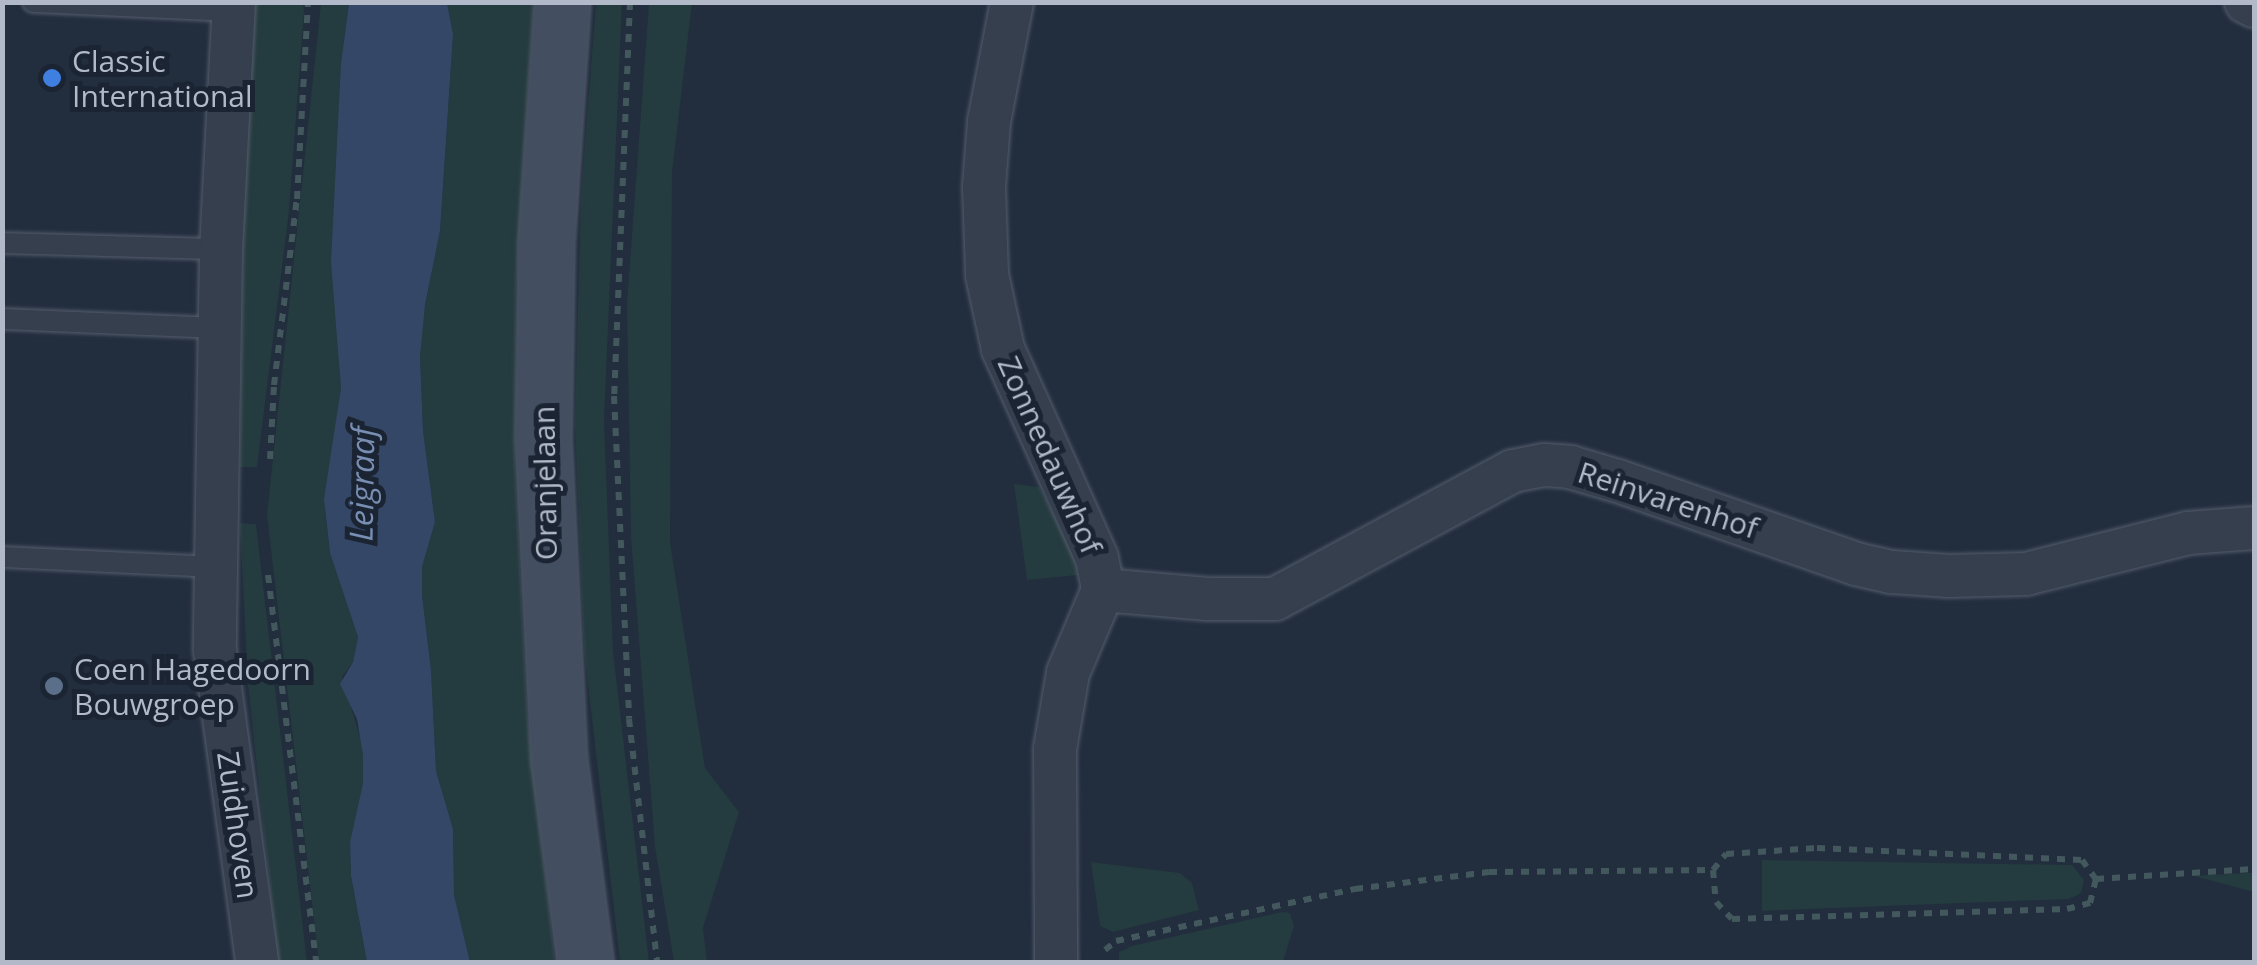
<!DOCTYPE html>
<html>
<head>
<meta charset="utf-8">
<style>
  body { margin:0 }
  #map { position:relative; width:2257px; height:965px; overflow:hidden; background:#222d3e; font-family:"Open Sans",sans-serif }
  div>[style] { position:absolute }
  .green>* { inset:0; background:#243b3f }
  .water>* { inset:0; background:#354766 }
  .path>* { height:6px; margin-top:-3px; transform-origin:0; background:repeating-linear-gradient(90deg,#42585c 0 8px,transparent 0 16px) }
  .roads { filter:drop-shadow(0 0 2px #545d6c) drop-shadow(0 0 2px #545d6c) }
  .lane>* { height:20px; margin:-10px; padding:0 10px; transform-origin:10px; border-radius:10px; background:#363f4e }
  .street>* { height:42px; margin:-21px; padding:0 21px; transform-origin:21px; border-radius:21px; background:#363f4e }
  .secondary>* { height:55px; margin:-27.5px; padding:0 27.5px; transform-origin:27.5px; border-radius:27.5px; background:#444e61 }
  .dots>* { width:28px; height:28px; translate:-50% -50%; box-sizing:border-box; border:5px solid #1b2432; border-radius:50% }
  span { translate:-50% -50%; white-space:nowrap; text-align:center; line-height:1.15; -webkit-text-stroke:10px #1b2432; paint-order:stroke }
  .poi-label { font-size:30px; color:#b2bac9 }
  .left { translate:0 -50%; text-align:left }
  .street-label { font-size:30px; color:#b2bac9 }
  .water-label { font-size:32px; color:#788eb2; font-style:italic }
  .frame { position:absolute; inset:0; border:5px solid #b2bac9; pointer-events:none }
</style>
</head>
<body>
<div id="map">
  <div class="green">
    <div style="clip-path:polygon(349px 2px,341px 63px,337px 311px,341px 388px,325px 510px,330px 553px,358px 637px,353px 662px,342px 677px,363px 747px,363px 783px,350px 842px,351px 877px,367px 962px,319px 962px,267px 515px,321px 3px)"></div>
    <div style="clip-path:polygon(253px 3px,303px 3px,304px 10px,289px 211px,257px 467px,240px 467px,244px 165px)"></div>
    <div style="clip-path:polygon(447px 3px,533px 3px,516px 289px,515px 466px,527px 714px,555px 962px,470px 962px,454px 895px,453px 829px,436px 771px,431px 670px,422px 595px,422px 567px,435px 522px,423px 431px,420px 356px,422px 321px,440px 231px,453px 34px)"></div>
    <div style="clip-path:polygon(596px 3px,622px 3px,604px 420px,613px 651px,649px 962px,620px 962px,584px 649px,575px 422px,581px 198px)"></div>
    <div style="clip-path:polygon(649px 3px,692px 3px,672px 173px,670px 542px,705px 768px,739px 812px,703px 928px,707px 962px,674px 962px,655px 847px,631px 537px,627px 304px)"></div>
    <div style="clip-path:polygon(1014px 484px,1039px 487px,1072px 552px,1078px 575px,1027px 580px)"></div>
    <div style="clip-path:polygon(240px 523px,256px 524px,307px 962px,278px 962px,248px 684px)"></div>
    <div style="clip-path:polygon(1762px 860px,2072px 865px,2084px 880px,2081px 893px,2069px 899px,1762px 911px)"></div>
    <div style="clip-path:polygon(1091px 862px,1180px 873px,1192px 883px,1199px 910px,1113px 932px,1100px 926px)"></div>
    <div style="clip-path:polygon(2254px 873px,2254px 892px,2194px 876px,2246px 873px)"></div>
    <div style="clip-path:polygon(1282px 912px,1290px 913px,1294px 926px,1283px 962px,1119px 962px,1119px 952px,1132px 946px)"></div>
  </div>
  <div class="water">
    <div style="clip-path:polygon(349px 3px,447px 3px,453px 34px,440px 231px,425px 305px,420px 356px,423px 431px,435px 522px,422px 567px,422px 595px,431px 670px,436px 771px,453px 829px,454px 895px,470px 962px,367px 962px,351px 876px,350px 842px,363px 783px,363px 755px,357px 719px,340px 684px,353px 662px,358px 637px,330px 553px,324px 499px,341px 388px,331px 262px,341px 63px)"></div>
  </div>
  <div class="path">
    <div style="left:630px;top:2px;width:394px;rotate:92.3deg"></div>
    <div style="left:614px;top:396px;width:323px;rotate:87.3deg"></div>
    <div style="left:629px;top:719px;width:245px;rotate:83.4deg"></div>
    <div style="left:270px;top:459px;width:74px;rotate:-86.9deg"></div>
    <div style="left:274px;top:385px;width:187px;rotate:-83deg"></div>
    <div style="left:297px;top:199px;width:197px;rotate:-86.8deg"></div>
    <div style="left:268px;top:575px;width:390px;rotate:82.9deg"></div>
    <div style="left:1713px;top:870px;width:32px;rotate:85deg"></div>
    <div style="left:1716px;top:902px;width:23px;rotate:47deg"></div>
    <div style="left:1732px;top:919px;width:335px;rotate:-1.7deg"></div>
    <div style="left:2067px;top:909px;width:24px;rotate:-15deg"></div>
    <div style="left:2090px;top:903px;width:25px;rotate:-76deg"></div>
    <div style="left:2096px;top:879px;width:158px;rotate:-3.6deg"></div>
    <div style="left:1105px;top:950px;width:14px;rotate:-39deg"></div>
    <div style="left:1116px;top:941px;width:245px;rotate:-12.3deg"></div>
    <div style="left:1355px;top:889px;width:135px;rotate:-7.2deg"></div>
    <div style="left:1489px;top:872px;width:224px;rotate:-0.5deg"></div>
    <div style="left:1713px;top:870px;width:21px;rotate:-51deg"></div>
    <div style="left:1726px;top:854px;width:91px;rotate:-3.8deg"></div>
    <div style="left:1817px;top:848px;width:265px;rotate:2.6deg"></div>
    <div style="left:2082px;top:860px;width:24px;rotate:54deg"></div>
  </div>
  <div class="roads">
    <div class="lane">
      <div style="left:33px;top:2px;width:200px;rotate:2.6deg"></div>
      <div style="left:2px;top:243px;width:219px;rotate:1.6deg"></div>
      <div style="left:2px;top:319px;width:217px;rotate:2.4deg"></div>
      <div style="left:2px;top:557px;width:215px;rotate:2.7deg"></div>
    </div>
    <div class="street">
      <div style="left:234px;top:2px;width:247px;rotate:93deg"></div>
      <div style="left:221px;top:249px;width:401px;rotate:90.9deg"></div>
      <div style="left:215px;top:650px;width:315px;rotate:82.3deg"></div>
      <div style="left:1012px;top:2px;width:122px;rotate:100.9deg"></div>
      <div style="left:989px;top:122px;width:65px;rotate:94.4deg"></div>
      <div style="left:984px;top:187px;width:88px;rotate:88deg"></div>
      <div style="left:987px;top:275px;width:76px;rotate:77.8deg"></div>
      <div style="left:1003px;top:349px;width:229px;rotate:65.8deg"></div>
      <div style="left:1097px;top:558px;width:33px;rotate:79deg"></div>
      <div style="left:1103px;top:590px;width:90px;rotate:112.9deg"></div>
      <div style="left:1068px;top:673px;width:77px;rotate:99.7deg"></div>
      <div style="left:1055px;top:749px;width:213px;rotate:89.7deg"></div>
      <div style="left:2246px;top:2px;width:9px;rotate:27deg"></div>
      <div style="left:1103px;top:590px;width:105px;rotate:4.9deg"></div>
      <div style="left:1208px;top:599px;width:67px"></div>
      <div style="left:1275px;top:599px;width:270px;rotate:-28.3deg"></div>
      <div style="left:1513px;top:471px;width:32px;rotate:-11deg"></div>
      <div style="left:1544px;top:465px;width:26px;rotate:4deg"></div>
      <div style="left:1570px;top:467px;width:50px;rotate:16.3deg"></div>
      <div style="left:1618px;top:481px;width:252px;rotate:19.2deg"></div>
      <div style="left:1856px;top:564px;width:37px;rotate:13deg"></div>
      <div style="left:1892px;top:572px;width:57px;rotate:4deg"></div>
      <div style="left:1949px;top:576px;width:77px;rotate:-1.5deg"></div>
      <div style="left:2026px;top:574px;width:167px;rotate:-14.2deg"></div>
      <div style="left:2188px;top:533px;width:66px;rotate:-4.3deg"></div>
    </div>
    <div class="secondary">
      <div style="left:562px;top:2px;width:245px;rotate:93.8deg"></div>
      <div style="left:546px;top:246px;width:193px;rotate:90.9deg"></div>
      <div style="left:543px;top:439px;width:322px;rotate:87.2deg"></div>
      <div style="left:559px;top:761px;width:203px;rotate:82.6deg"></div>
    </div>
  </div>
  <div class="dots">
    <div style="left:52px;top:78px;background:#3f7fe0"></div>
    <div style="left:54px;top:686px;background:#5c6f8a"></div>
  </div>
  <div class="poi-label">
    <span class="left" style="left:72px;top:78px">Classic<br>International</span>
    <span class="left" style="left:74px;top:686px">Coen Hagedoorn<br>Bouwgroep</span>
  </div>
  <div class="street-label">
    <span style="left:1050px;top:455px;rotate:66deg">Zonnedauwhof</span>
    <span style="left:545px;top:483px;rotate:-91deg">Oranjelaan</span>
    <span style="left:1668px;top:500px;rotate:18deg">Reinvarenhof</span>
    <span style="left:238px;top:825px;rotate:82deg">Zuidhoven</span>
  </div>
  <div class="water-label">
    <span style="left:362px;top:484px;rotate:-89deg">Leigraaf</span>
  </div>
  <div class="frame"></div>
</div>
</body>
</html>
